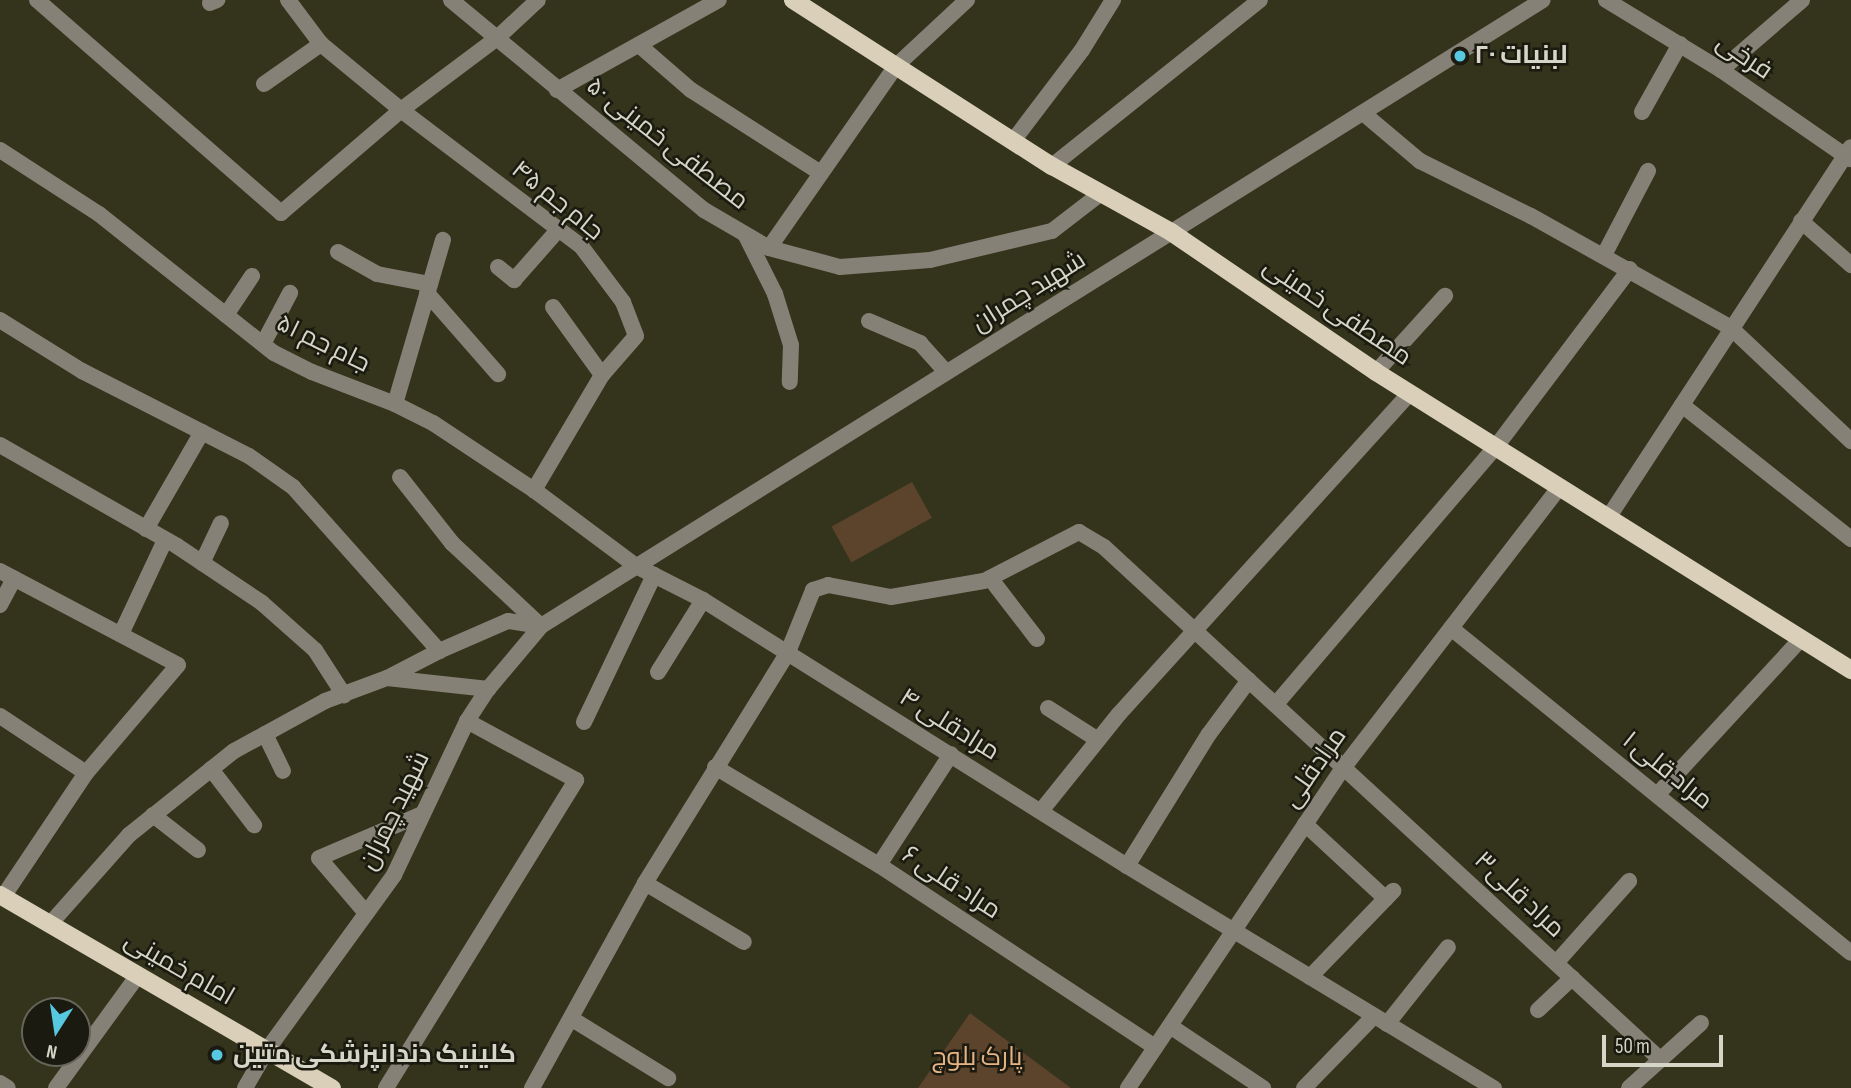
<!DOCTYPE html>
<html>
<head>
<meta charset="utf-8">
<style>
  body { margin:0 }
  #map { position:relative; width:1851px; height:1088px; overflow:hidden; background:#34331b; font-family:"Sofia Sans Condensed",Cairo,sans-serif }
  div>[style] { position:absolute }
  .green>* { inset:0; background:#5c432c; transform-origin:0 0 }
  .minor>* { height:16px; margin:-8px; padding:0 8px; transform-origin:8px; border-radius:8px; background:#868176 }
  .major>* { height:18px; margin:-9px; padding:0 9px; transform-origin:9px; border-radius:9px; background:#dad0b9 }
  .dots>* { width:19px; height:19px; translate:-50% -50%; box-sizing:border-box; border:4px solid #1a1a10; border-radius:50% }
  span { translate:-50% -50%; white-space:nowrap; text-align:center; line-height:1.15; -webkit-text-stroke:5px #1a1a10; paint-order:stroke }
  .poi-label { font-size:26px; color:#d6d6c8; font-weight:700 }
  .left { translate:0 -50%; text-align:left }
  .street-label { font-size:26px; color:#d6d6c8 }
  .park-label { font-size:26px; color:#e6b383 }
  .north { position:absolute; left:21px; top:997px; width:70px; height:70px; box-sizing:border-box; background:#1a1a10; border:2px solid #65655a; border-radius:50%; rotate:192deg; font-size:19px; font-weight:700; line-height:28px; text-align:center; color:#d6d6c8 }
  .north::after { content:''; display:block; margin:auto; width:24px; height:32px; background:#56c9e1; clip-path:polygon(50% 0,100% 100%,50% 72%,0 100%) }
  .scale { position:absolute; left:1602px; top:1035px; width:121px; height:32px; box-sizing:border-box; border:4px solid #d6d6c8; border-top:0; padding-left:9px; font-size:21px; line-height:24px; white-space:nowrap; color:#d6d6c8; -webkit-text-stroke:5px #1a1a10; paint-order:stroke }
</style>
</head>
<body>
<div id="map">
  <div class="green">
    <div style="left:912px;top:482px;width:41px;height:92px;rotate:61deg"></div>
    <div style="clip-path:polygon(970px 1013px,1071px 1088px,918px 1088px)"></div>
  </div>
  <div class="minor">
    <div style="left:37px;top:0;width:324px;rotate:41.1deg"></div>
    <div style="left:281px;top:213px;width:158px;rotate:-40.6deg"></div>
    <div style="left:401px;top:110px;width:119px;rotate:-36.8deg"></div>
    <div style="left:496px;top:39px;width:57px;rotate:-42.9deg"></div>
    <div style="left:288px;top:0;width:55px;rotate:53.1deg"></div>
    <div style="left:321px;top:44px;width:104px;rotate:39.5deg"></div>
    <div style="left:401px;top:110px;width:226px;rotate:37.1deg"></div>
    <div style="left:581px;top:246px;width:70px;rotate:53.1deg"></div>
    <div style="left:623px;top:302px;width:36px;rotate:69deg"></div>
    <div style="left:636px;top:336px;width:52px;rotate:131.1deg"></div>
    <div style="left:602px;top:375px;width:134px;rotate:120.6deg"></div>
    <div style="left:451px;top:0;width:329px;rotate:39.7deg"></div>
    <div style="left:704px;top:210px;width:75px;rotate:30.3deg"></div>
    <div style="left:769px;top:248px;width:73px;rotate:15deg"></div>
    <div style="left:840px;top:267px;width:90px;rotate:-4.4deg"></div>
    <div style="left:930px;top:260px;width:125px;rotate:-13.4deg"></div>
    <div style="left:1052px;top:231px;width:61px;rotate:-37.6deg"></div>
    <div style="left:1606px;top:0;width:135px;rotate:31.3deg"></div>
    <div style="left:1721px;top:70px;width:157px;rotate:34.6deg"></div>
    <div style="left:210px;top:3px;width:8px;rotate:-23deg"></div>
    <div style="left:639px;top:45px;width:69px;rotate:40.9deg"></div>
    <div style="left:691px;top:90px;width:154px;rotate:32.6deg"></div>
    <div style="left:1721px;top:70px;width:107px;rotate:-40.8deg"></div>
    <div style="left:264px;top:84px;width:70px;rotate:-35.1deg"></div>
    <div style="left:557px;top:90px;width:185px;rotate:-29.1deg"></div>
    <div style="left:1642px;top:112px;width:78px;rotate:-60.8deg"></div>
    <div style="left:1363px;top:113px;width:75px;rotate:40.1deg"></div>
    <div style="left:1420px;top:161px;width:124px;rotate:26.4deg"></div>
    <div style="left:1531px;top:216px;width:229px;rotate:29.2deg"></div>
    <div style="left:1731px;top:328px;width:165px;rotate:43.3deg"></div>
    <div style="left:1013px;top:141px;width:114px;rotate:-52.8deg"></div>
    <div style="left:1082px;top:50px;width:59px;rotate:-58.2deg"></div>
    <div style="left:0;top:150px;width:118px;rotate:32.9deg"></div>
    <div style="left:99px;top:214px;width:223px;rotate:38.5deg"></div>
    <div style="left:274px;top:353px;width:42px;rotate:26.6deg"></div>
    <div style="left:312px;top:372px;width:89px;rotate:21.1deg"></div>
    <div style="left:395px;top:404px;width:42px;rotate:26.6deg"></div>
    <div style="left:433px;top:423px;width:121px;rotate:33.6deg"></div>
    <div style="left:534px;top:490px;width:127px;rotate:36.7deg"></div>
    <div style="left:636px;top:566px;width:75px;rotate:26.9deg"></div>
    <div style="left:703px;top:600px;width:501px;rotate:32.1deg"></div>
    <div style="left:1127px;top:866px;width:429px;rotate:31.2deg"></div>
    <div style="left:1052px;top:166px;width:266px;rotate:-38.6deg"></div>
    <div style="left:1801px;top:221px;width:67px;rotate:41.3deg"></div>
    <div style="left:746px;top:236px;width:65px;rotate:63.4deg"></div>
    <div style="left:775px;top:294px;width:53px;rotate:72.6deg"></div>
    <div style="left:791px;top:345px;width:37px;rotate:92deg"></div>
    <div style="left:769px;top:248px;width:222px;rotate:-55.1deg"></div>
    <div style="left:896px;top:66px;width:97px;rotate:-42.9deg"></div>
    <div style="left:338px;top:252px;width:45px;rotate:29.4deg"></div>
    <div style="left:377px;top:274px;width:54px;rotate:10.7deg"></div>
    <div style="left:1604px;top:255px;width:95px;rotate:-62.4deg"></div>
    <div style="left:498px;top:267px;width:21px;rotate:39deg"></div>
    <div style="left:514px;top:280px;width:68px;rotate:-48.6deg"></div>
    <div style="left:427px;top:293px;width:108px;rotate:48.8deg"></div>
    <div style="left:553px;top:307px;width:84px;rotate:54.2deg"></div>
    <div style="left:226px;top:315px;width:47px;rotate:-56.3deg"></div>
    <div style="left:0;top:320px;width:97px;rotate:31.9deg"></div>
    <div style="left:82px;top:371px;width:187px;rotate:27deg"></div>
    <div style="left:249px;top:456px;width:54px;rotate:35.2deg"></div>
    <div style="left:293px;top:487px;width:220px;rotate:48.3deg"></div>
    <div style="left:869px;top:321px;width:56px;rotate:23.3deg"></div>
    <div style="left:920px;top:343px;width:39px;rotate:48deg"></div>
    <div style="left:263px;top:344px;width:58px;rotate:-62.1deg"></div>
    <div style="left:1376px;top:372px;width:103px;rotate:-47.8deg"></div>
    <div style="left:395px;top:404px;width:171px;rotate:-73.7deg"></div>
    <div style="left:1682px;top:405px;width:216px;rotate:38.4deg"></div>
    <div style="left:0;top:445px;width:204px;rotate:29.7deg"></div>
    <div style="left:177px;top:546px;width:102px;rotate:33.8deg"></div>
    <div style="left:262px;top:603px;width:71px;rotate:41.6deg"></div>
    <div style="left:315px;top:650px;width:54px;rotate:57.2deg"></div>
    <div style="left:1608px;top:518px;width:443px;rotate:-56.8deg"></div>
    <div style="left:146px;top:529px;width:112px;rotate:-60deg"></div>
    <div style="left:202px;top:563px;width:44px;rotate:-64.6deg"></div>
    <div style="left:0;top:571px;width:201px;rotate:27.8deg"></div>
    <div style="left:178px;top:665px;width:142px;rotate:130.4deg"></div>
    <div style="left:86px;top:773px;width:149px;rotate:123.8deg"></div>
    <div style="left:990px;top:578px;width:77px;rotate:52.4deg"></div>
    <div style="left:0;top:605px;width:30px;rotate:-62deg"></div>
    <div style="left:1451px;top:628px;width:515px;rotate:39.09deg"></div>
    <div style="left:121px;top:634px;width:104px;rotate:-64.9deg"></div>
    <div style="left:658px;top:672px;width:85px;rotate:-58deg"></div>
    <div style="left:387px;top:678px;width:102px;rotate:6.2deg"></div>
    <div style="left:1276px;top:704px;width:337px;rotate:-49.5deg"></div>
    <div style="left:1495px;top:448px;width:224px;rotate:-53deg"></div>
    <div style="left:1048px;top:708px;width:59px;rotate:32.6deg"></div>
    <div style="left:0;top:716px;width:103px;rotate:33.5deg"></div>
    <div style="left:584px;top:722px;width:163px;rotate:-64.5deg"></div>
    <div style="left:265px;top:734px;width:41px;rotate:64.1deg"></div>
    <div style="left:715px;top:767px;width:191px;rotate:30.9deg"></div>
    <div style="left:879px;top:865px;width:331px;rotate:33.4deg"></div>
    <div style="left:211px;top:769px;width:71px;rotate:52.5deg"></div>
    <div style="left:1657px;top:795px;width:212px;rotate:-47.3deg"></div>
    <div style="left:1041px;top:811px;width:124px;rotate:-51.2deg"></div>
    <div style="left:1119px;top:714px;width:433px;rotate:-47.8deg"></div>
    <div style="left:153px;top:815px;width:57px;rotate:37.9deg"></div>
    <div style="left:1305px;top:824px;width:110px;rotate:42.8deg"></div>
    <div style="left:879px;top:865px;width:132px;rotate:-57deg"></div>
    <div style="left:1127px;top:866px;width:155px;rotate:-58.2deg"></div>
    <div style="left:1209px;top:734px;width:67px;rotate:-53.5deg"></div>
    <div style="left:645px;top:883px;width:115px;rotate:30.8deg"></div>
    <div style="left:366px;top:913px;width:72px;rotate:-130.5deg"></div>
    <div style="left:319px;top:858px;width:110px;rotate:-23.1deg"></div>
    <div style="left:50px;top:924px;width:119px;rotate:-48.4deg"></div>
    <div style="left:129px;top:835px;width:134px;rotate:-38.7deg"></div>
    <div style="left:234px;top:751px;width:104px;rotate:-28.8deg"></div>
    <div style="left:325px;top:701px;width:66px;rotate:-20.4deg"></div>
    <div style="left:387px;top:678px;width:59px;rotate:-27.4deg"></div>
    <div style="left:439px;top:651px;width:75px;rotate:-23.5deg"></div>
    <div style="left:508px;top:621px;width:33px;rotate:9deg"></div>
    <div style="left:541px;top:626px;width:1181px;rotate:-32deg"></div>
    <div style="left:1556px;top:963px;width:110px;rotate:-48.3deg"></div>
    <div style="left:1310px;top:977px;width:120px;rotate:-46deg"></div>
    <div style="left:1538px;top:1010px;width:47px;rotate:-43.3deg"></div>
    <div style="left:572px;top:1019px;width:113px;rotate:31.6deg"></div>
    <div style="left:1387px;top:1024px;width:98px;rotate:-51.6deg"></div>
    <div style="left:1170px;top:1026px;width:112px;rotate:33.7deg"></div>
    <div style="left:0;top:1083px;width:9px;rotate:32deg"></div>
    <div style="left:56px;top:1088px;width:140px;rotate:-54deg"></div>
    <div style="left:245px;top:1088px;width:44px;rotate:-59.9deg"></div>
    <div style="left:267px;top:1050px;width:216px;rotate:-54deg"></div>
    <div style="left:394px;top:875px;width:170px;rotate:-64.6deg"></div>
    <div style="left:467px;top:721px;width:38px;rotate:-57deg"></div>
    <div style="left:488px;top:689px;width:82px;rotate:-49.9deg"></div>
    <div style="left:541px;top:626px;width:122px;rotate:-137deg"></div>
    <div style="left:452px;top:543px;width:84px;rotate:-128.2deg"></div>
    <div style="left:386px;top:1088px;width:362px;rotate:-58.3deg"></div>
    <div style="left:576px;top:780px;width:124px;rotate:-151.6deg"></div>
    <div style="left:532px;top:1088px;width:234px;rotate:-61.1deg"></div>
    <div style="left:645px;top:883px;width:272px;rotate:-58.2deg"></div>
    <div style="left:788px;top:652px;width:67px;rotate:-68deg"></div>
    <div style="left:813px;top:590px;width:16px;rotate:-18deg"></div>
    <div style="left:828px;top:585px;width:64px;rotate:10.8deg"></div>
    <div style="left:891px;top:597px;width:94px;rotate:-9.8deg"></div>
    <div style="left:984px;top:581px;width:107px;rotate:-27.3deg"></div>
    <div style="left:1079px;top:532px;width:29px;rotate:31deg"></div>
    <div style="left:1104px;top:547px;width:757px;rotate:42.65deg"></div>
    <div style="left:1128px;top:1088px;width:387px;rotate:-56.1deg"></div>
    <div style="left:1344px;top:767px;width:352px;rotate:-52.4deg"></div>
    <div style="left:1304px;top:1088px;width:100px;rotate:-45.8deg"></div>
    <div style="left:1629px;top:1088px;width:97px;rotate:-42.1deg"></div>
  </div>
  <div class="major">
    <div style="left:793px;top:0;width:308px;rotate:32.7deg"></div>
    <div style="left:1052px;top:166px;width:136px;rotate:29deg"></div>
    <div style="left:1171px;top:232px;width:248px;rotate:34.3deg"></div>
    <div style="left:1376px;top:372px;width:561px;rotate:32.1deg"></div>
    <div style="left:0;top:895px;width:384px;rotate:30.2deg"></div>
  </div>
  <div class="dots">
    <div style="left:1460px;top:56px;background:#56c9e1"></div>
    <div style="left:217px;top:1055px;background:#56c9e1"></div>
  </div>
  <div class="poi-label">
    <span class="left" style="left:1474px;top:56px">لبنیات ۲۰</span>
    <span class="left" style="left:233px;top:1055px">کلینیک دندانپزشکی متین</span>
  </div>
  <div class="street-label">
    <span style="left:1744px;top:57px;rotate:34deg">فرخی</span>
    <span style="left:667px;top:144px;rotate:38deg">مصطفی خمینی ۵۰</span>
    <span style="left:557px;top:201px;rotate:39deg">جام جم ۴۵</span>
    <span style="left:1029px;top:292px;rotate:-32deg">شهید چمران</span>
    <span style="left:1337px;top:312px;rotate:34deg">مصطفی خمینی</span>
    <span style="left:323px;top:344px;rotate:26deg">جام جم ۵۱</span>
    <span style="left:949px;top:725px;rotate:32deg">مرادقلی ۴</span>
    <span style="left:1315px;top:768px;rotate:-55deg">مرادقلی</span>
    <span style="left:1667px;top:771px;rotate:39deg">مراد قلی ۱</span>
    <span style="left:395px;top:811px;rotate:-64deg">شهید چمران</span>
    <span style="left:951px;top:883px;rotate:33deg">مراد قلی ۶</span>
    <span style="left:1519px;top:895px;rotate:43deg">مراد قلی۳</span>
    <span style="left:179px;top:969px;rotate:30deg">امام خمینی</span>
  </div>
  <div class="park-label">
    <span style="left:977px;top:1058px">پارک بلوچ</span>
  </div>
  <div class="north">N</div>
  <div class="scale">50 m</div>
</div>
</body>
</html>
